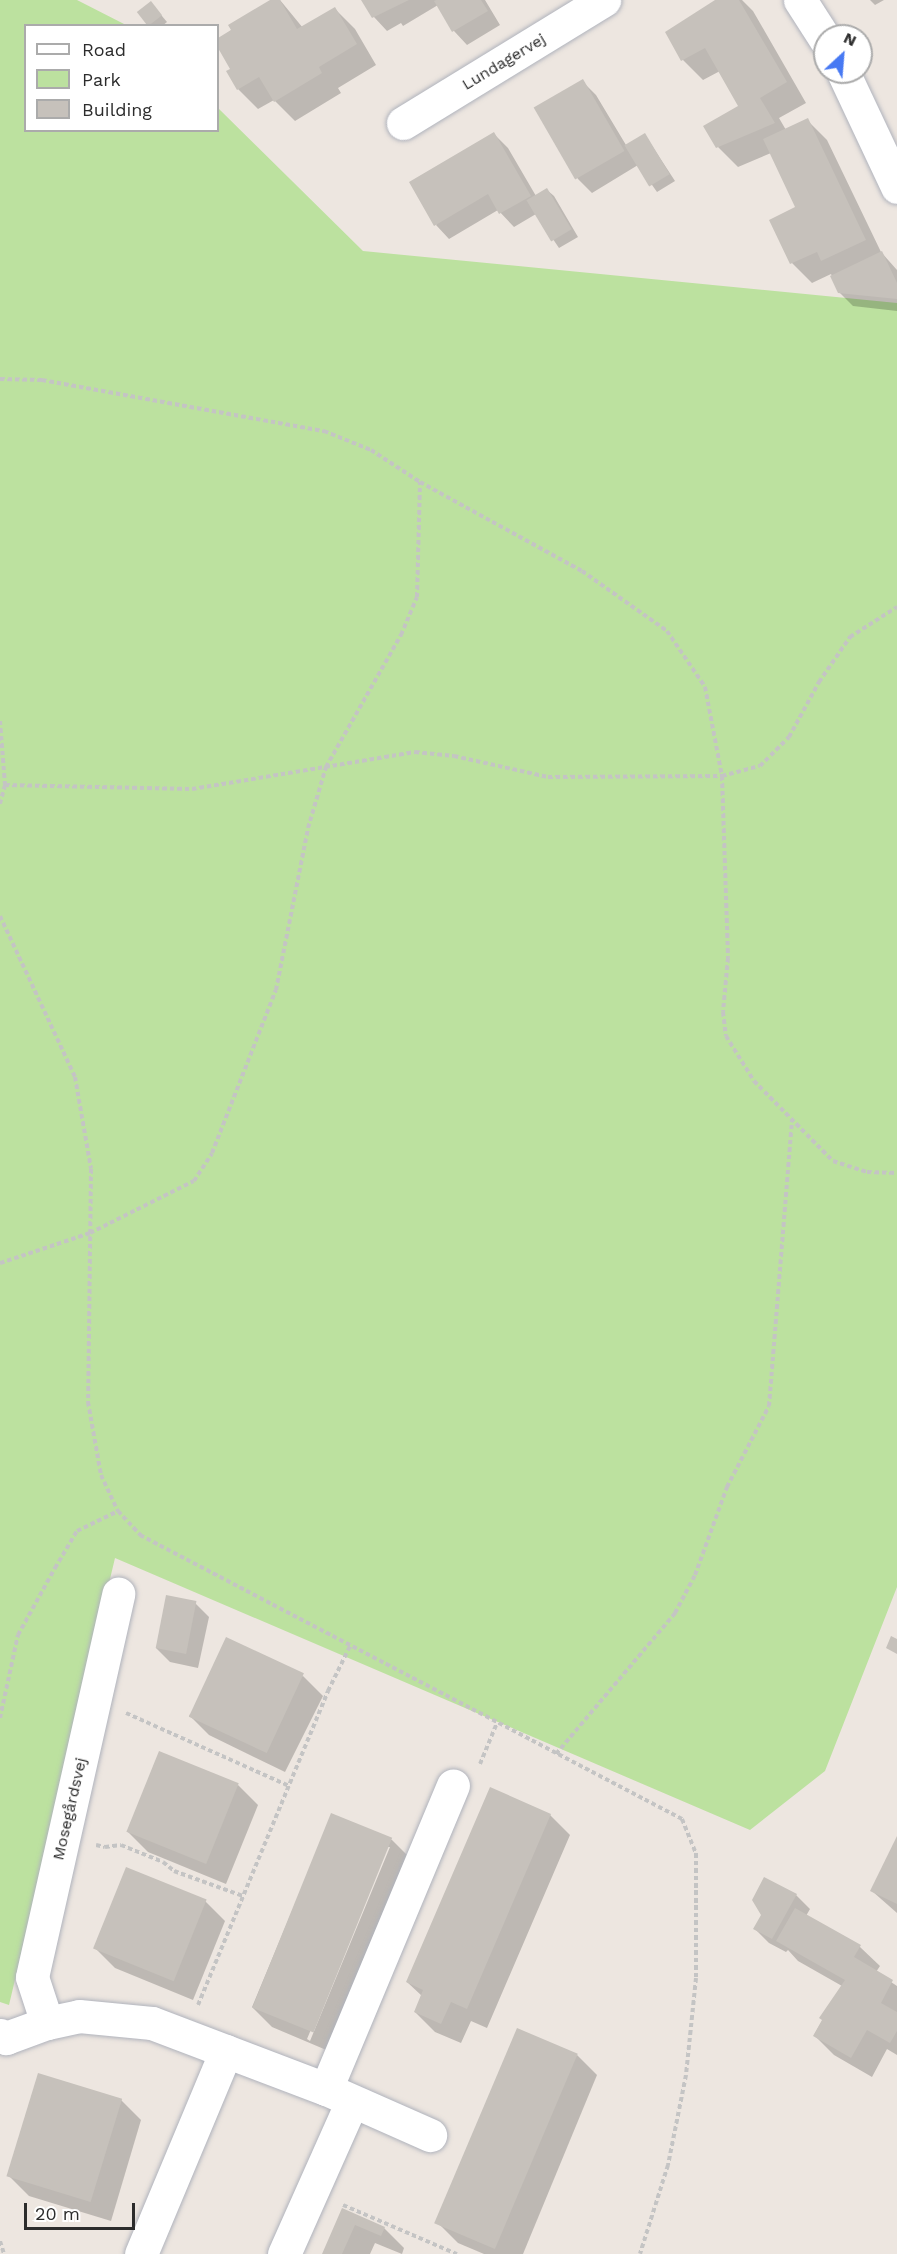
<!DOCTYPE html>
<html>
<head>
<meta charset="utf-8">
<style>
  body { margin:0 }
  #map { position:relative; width:897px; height:2254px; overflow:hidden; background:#ede6e0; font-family:"Work Sans",sans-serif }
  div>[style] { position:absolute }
  .green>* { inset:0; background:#bce19f }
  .shadow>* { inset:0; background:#0003 }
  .building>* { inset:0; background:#c6c1bb; transform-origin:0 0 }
  .path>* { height:4px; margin-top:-2px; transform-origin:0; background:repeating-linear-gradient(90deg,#c4c4c4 0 4.5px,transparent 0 7.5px) }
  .roads { filter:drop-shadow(0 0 2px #b0b3bc) drop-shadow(0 0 2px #b0b3bc) }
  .minor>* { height:33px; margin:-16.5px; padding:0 16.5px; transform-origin:16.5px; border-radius:16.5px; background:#fff }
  span { translate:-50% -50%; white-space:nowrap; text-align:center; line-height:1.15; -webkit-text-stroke:4.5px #fff; paint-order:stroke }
  .street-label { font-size:16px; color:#2c2c2c }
  .legend { position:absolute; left:24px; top:24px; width:195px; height:108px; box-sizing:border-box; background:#fff; border:2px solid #ababab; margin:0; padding:8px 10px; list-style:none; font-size:18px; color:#2c2c2c }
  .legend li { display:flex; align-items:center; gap:12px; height:30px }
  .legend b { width:30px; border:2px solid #ababab }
  .north { position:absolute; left:813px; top:24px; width:60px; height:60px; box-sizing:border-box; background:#fff; border:2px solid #ababab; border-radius:50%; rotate:26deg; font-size:16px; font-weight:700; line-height:24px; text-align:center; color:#2c2c2c }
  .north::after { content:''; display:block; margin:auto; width:21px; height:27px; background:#4779f3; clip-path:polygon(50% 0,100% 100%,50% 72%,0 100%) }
  .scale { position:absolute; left:24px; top:2203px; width:111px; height:27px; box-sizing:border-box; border:3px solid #2c2c2c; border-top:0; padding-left:8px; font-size:18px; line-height:21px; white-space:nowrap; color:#2c2c2c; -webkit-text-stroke:4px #fff; paint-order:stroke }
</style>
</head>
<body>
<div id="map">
  <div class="green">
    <div style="clip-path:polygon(0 0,77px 0,126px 25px,26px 26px,26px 130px,218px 130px,218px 108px,363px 251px,897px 303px,897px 1587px,825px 1771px,750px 1830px,115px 1558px,9px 2005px,0 2002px)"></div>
  </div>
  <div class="shadow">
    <div style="clip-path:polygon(272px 0,280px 0,303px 28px,335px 9px,355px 29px,376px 65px,338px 88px,341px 93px,295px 121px,274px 100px,258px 109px,238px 89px,228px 72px,232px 69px,218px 45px,218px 40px)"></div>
    <div style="clip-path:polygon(363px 0,485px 0,500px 25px,467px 45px,454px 31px,438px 5px,403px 26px,401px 23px,387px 31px,374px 17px)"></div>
    <div style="clip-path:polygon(719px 0,742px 0,753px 11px,806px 103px,779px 118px,786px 130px,807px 120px,827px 140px,881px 252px,897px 270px,897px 311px,853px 306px,839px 292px,831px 274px,812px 283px,792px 263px,771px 221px,797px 208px,771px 153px,738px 167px,718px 147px,740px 106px,720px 71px,703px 80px,683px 60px,667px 33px)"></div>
    <div style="clip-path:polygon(870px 0,884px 0,875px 5px)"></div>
    <div style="clip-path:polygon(151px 3px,167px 22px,162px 26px,149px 26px,139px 12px)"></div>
    <div style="clip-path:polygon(582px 81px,596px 95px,626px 145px,645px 135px,675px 181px,657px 192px,638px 165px,592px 193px,578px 179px,536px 109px)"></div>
    <div style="clip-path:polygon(494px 134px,508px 148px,536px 196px,547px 190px,554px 196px,578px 237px,559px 248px,536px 214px,514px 227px,498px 210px,449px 239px,436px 225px)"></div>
    <div style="clip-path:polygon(195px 1603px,209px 1617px,198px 1668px,170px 1662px,156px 1648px)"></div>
    <div style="clip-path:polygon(303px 1676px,323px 1696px,285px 1772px,209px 1735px,189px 1715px)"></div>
    <div style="clip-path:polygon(238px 1785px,258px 1805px,226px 1884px,148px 1852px,128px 1832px)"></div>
    <div style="clip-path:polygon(evenodd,332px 1815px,392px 1840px,412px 1860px,331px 2052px,272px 2027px,252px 2007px,332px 1815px,387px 1847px,390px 1847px,310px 2041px,307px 2039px,387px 1847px)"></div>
    <div style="clip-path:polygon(550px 1815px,570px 1835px,487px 2028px,471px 2021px,461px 2043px,435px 2032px,415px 2012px,422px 1996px,407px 1982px)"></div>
    <div style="clip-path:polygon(897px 1839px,897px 1913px,872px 1891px)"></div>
    <div style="clip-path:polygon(796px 1895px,810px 1909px,806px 1916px,860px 1947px,880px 1966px,876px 1972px,897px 1986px,897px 2055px,887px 2049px,872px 2077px,834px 2055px,814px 2035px,842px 1986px,798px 1961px,788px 1950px,786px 1952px,769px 1943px,755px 1929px)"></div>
    <div style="clip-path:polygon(205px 1901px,225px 1921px,193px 2000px,115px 1968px,95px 1948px)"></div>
    <div style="clip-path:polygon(577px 2055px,597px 2075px,523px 2254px,484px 2254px,458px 2243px,438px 2223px)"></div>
    <div style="clip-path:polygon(121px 2100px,141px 2120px,111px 2221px,29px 2196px,9px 2176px)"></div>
    <div style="clip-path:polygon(343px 2210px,384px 2228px,404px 2248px,402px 2254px,375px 2243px,370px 2254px,324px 2254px)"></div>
  </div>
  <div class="building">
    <div style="clip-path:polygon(270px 0,280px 0,297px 29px,335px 7px,357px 44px,319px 67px,322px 73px,274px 102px,259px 77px,237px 90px,226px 71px,230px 69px,218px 48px,218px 38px,231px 30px,228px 25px)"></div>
    <div style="clip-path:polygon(361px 0,409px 0,372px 18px)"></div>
    <div style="clip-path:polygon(436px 0,481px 0,488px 11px,452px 32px,434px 1px)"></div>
    <div style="clip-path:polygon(715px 0,739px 0,787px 82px,760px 98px,775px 123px,716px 148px,703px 126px,738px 106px,705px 48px,681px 61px,665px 32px)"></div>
    <div style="left:151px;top:1px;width:18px;height:18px;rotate:52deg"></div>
    <div style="left:583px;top:79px;width:83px;height:57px;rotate:60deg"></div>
    <div style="clip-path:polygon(808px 118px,866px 240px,821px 261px,817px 252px,790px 264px,769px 220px,795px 207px,763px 139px)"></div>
    <div style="clip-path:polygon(494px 132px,531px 196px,499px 214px,488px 194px,434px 226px,409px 182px)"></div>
    <div style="left:645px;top:133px;width:48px;height:24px;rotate:59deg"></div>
    <div style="left:547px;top:188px;width:48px;height:24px;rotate:59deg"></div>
    <div style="clip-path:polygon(882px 251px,897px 283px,897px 299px,838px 293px,830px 276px)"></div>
    <div style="left:166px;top:1595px;width:31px;height:54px;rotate:11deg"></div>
    <div style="clip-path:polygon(891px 1636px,897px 1639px,897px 1654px,886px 1648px)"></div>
    <div style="left:226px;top:1637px;width:86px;height:88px;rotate:25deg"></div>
    <div style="left:159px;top:1751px;width:86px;height:87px;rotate:22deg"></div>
    <div style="clip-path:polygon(490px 1787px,551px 1814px,467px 2009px,451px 2002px,441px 2024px,414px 2012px,423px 1990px,406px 1982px)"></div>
    <div style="left:331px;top:1813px;width:66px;height:210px;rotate:22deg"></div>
    <div style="clip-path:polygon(897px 1836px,897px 1904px,870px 1891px)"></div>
    <div style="left:126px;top:1867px;width:87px;height:88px;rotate:22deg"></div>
    <div style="clip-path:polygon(764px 1877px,797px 1894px,772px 1939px,753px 1929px,761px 1915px,752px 1900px)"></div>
    <div style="clip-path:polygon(795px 1908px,861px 1945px,854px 1957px,893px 1980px,881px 2003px,897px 2012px,897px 2031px,890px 2043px,867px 2030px,851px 2058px,813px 2036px,822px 2020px,819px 2018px,845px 1980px,776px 1941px)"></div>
    <div style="left:517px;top:2028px;width:66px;height:212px;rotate:23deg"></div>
    <div style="left:38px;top:2073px;width:88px;height:108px;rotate:17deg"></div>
    <div style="clip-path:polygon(342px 2208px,385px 2227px,381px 2236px,355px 2225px,342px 2254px,322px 2254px)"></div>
  </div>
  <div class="path">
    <div style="left:0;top:379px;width:42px;rotate:1.4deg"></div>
    <div style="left:42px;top:380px;width:287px;rotate:10.3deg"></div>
    <div style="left:324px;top:431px;width:51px;rotate:22deg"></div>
    <div style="left:371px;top:450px;width:59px;rotate:33.1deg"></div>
    <div style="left:420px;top:482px;width:185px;rotate:28.8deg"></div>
    <div style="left:582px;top:571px;width:104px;rotate:35.2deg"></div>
    <div style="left:667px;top:631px;width:68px;rotate:55.8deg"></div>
    <div style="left:705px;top:687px;width:91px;rotate:79.2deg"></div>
    <div style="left:722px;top:776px;width:182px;rotate:88.1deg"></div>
    <div style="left:728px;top:958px;width:54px;rotate:95.3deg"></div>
    <div style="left:723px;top:1012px;width:24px;rotate:83deg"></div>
    <div style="left:726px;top:1036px;width:53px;rotate:58.1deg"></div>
    <div style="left:754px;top:1081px;width:112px;rotate:45.4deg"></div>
    <div style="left:833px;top:1161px;width:36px;rotate:18deg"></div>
    <div style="left:867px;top:1172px;width:30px;rotate:2deg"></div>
    <div style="left:0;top:721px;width:64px;rotate:85.5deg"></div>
    <div style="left:5px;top:785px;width:20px;rotate:105deg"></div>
    <div style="left:5px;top:785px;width:187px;rotate:1.2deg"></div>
    <div style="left:192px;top:789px;width:226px;rotate:-9.4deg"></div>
    <div style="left:415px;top:752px;width:39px;rotate:6deg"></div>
    <div style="left:454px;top:756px;width:96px;rotate:12.6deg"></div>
    <div style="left:548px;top:777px;width:174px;rotate:-0.3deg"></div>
    <div style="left:722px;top:776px;width:39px;rotate:-15deg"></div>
    <div style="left:760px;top:766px;width:41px;rotate:-45deg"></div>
    <div style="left:789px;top:737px;width:63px;rotate:-61.4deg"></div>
    <div style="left:819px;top:682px;width:55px;rotate:-55.4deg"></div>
    <div style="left:850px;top:637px;width:56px;rotate:-32.6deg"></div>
    <div style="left:0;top:916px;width:178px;rotate:65deg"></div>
    <div style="left:75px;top:1077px;width:93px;rotate:80.1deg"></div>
    <div style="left:91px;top:1169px;width:233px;rotate:90.7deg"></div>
    <div style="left:88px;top:1402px;width:74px;rotate:79.9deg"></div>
    <div style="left:101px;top:1475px;width:40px;rotate:65deg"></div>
    <div style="left:118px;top:1511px;width:33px;rotate:47deg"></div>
    <div style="left:140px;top:1535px;width:612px;rotate:27.65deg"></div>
    <div style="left:682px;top:1819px;width:37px;rotate:68deg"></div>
    <div style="left:696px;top:1853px;width:125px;rotate:90deg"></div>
    <div style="left:696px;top:1978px;width:98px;rotate:95.9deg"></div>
    <div style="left:686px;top:2075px;width:92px;rotate:101.3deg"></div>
    <div style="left:668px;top:2165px;width:93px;rotate:107.5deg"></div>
    <div style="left:0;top:1263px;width:95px;rotate:-18.4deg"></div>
    <div style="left:90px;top:1233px;width:116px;rotate:-26.6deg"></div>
    <div style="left:194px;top:1181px;width:33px;rotate:-57deg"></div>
    <div style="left:212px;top:1153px;width:175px;rotate:-68.6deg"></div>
    <div style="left:276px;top:990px;width:165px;rotate:-78.8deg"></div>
    <div style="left:308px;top:828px;width:64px;rotate:-73.6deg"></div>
    <div style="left:326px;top:767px;width:152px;rotate:-60.4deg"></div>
    <div style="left:401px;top:635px;width:41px;rotate:-67.2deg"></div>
    <div style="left:417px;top:597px;width:115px;rotate:-88.5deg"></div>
    <div style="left:126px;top:1713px;width:179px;rotate:24.1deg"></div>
    <div style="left:0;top:1718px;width:85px;rotate:-77.8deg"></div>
    <div style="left:18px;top:1635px;width:77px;rotate:-61.1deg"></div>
    <div style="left:55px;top:1568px;width:43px;rotate:-59.3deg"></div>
    <div style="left:77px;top:1531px;width:46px;rotate:-26deg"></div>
    <div style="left:556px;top:1754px;width:185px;rotate:-49.8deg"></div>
    <div style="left:675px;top:1613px;width:43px;rotate:-62.2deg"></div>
    <div style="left:695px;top:1575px;width:94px;rotate:-70deg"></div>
    <div style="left:727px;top:1487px;width:91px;rotate:-62.6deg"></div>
    <div style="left:769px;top:1406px;width:286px;rotate:-85.4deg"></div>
    <div style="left:480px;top:1764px;width:44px;rotate:-67.5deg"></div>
    <div style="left:96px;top:1845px;width:9px;rotate:13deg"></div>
    <div style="left:105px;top:1847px;width:16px;rotate:-7deg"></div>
    <div style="left:121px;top:1845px;width:45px;rotate:22deg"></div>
    <div style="left:163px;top:1862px;width:14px;rotate:39deg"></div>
    <div style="left:174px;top:1871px;width:73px;rotate:19.9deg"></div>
    <div style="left:198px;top:2005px;width:340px;rotate:-67.5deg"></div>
    <div style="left:328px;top:1691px;width:50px;rotate:-63.9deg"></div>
    <div style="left:343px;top:2205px;width:124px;rotate:23.3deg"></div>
    <div style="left:0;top:2241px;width:14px;rotate:73deg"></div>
  </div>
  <div class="roads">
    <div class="minor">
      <div style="left:800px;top:0;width:46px;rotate:57.3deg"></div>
      <div style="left:843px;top:72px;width:127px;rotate:64.8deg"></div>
      <div style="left:403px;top:123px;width:236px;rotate:-31.5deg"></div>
      <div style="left:47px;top:2023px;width:48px;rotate:-108.1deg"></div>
      <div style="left:32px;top:1977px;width:393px;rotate:-77.3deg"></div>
      <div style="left:0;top:2035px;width:7px;rotate:27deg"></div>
      <div style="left:6px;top:2038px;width:44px;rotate:-20.1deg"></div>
      <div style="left:47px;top:2023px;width:33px;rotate:-12deg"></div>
      <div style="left:79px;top:2016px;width:73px;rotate:5.5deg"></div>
      <div style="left:152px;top:2023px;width:186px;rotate:20.8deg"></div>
      <div style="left:326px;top:2089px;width:114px;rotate:23.9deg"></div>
      <div style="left:326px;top:2089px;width:329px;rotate:-67.3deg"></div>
      <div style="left:141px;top:2254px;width:220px;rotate:-67.3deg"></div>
      <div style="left:284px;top:2254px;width:167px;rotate:-66deg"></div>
    </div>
  </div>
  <div class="street-label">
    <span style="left:504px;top:62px;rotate:-31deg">Lundagervej</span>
    <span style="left:70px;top:1809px;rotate:-77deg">Mosegårdsvej</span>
  </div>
  <ul class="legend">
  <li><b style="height:8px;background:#fff"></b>Road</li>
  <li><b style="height:16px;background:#bce19f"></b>Park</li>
  <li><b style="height:16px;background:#c6c1bb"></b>Building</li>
  </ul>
  <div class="north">N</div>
  <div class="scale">20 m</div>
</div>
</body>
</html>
